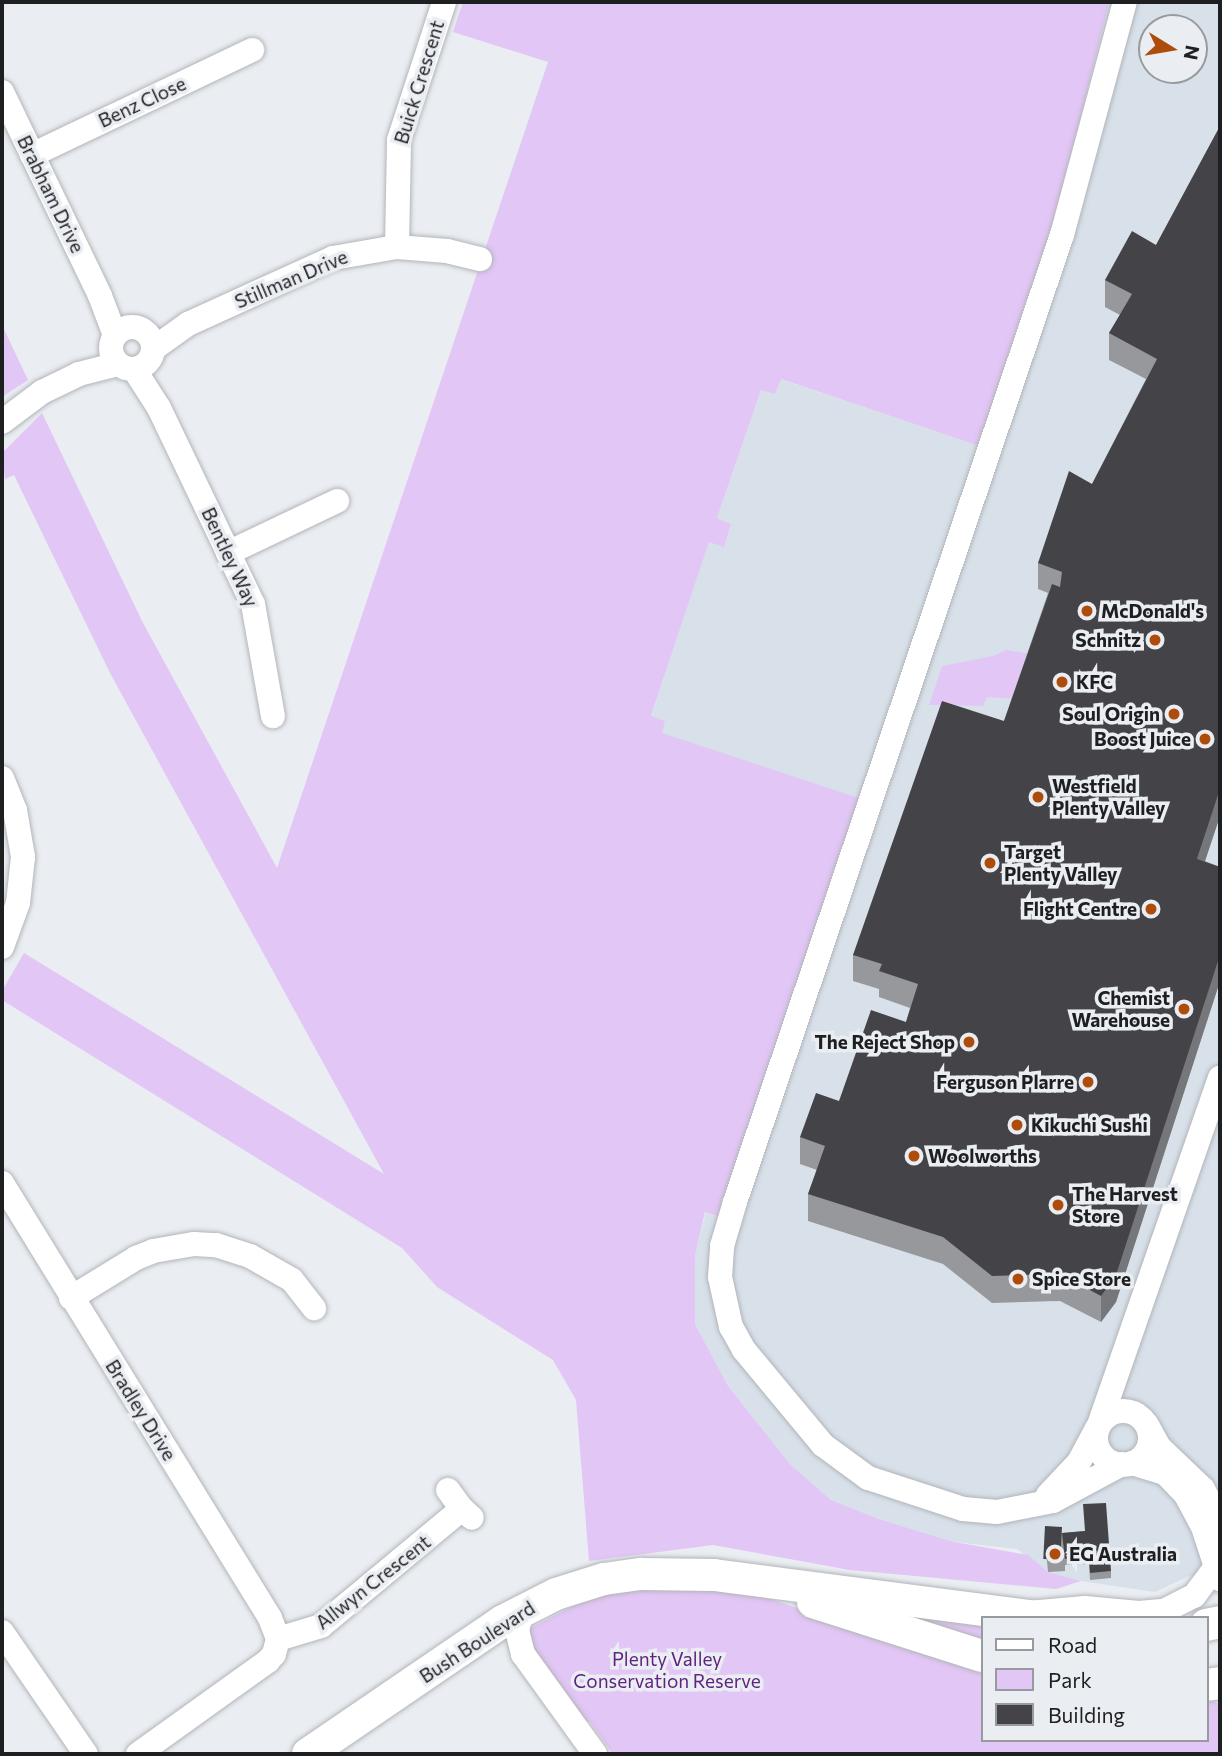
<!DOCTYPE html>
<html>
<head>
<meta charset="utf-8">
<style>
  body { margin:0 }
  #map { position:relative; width:1222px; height:1756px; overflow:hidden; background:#eaedf1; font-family:Commissioner,sans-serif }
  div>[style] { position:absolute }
  .built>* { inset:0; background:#d8e1ea }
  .green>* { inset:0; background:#e2c6f6 }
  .roads { filter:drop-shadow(0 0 2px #b2b5b9) drop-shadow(0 0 2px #b2b5b9) }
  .minor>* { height:24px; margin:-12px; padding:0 12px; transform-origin:12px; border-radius:12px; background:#fff }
  .minor>.ring { margin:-12px; padding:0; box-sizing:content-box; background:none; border:24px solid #fff; border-radius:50% }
  .major>* { height:32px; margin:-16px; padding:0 16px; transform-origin:16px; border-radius:16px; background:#fff }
  .wall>* { inset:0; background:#97989c }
  .shaded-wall>* { inset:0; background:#76777b }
  .building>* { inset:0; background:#444448; transform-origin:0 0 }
  .dots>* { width:19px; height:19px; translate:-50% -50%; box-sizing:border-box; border:4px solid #eaedf1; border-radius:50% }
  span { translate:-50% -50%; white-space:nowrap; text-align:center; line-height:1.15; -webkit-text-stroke:7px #eaedf1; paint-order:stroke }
  .street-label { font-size:19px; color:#1e1f21 }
  .poi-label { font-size:19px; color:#1e1f21; font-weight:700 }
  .left { translate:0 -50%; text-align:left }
  .right { translate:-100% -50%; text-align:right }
  .park-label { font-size:19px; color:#602381 }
  .frame { position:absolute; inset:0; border:4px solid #1e1f21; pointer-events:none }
  .legend { position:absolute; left:981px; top:1616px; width:228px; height:126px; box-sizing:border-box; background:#eaedf1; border:2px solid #989b9e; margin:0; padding:9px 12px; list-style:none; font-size:21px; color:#1e1f21 }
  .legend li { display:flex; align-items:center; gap:14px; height:35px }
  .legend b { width:35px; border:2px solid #989b9e }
  .north { position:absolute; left:1138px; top:14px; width:70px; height:70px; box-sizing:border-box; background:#eaedf1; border:2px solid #989b9e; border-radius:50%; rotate:101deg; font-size:19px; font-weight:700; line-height:28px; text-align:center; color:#1e1f21 }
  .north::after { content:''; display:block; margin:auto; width:24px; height:32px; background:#ad4c0b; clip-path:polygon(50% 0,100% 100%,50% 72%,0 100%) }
</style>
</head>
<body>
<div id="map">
  <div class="built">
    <div style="clip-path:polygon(evenodd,1109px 2px,1220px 2px,1220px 1570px,1187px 1577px,1155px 1592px,1081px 1581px,1048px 1572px,1017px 1549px,954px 1542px,879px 1519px,831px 1500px,791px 1465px,728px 1386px,695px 1324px,695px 1254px,706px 1212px,721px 1217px,661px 733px,651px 717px,709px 541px,724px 546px,731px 524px,717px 518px,761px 390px,780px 379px,979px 446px,1063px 191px,1109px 2px,1152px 28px,1194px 28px,1194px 70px,1152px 70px,1152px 28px)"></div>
  </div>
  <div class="green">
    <div style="clip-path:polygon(463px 2px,1109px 2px,1063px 191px,979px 446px,781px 379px,775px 394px,761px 390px,717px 518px,731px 524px,724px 547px,709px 542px,651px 716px,665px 721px,662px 733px,862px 799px,721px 1217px,705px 1212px,695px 1255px,695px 1324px,728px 1386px,791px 1465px,831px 1500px,879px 1519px,954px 1542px,1028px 1555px,1048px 1572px,1081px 1581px,1056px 1589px,850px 1570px,713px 1545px,589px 1561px,576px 1400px,553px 1360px,437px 1287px,402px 1248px,2px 1000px,2px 991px,24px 953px,384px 1174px,110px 673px,14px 475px,5px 479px,2px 453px,42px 413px,143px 623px,277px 868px,548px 62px,453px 32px)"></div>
    <div style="clip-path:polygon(2px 325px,28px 380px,2px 397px)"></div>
    <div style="clip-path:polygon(1006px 650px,1031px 654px,1015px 699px,987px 697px,983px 706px,929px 705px,942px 666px,993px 656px)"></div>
    <div style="clip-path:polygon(655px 1585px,757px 1595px,982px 1668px,982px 1740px,1206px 1740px,1207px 1699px,1220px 1704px,1220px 1754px,613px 1754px,590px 1722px,581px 1720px,529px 1644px,529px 1629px,590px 1597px)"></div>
    <div style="clip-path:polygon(875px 1607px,982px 1621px,982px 1645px)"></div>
  </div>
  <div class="roads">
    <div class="minor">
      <div style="left:2px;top:92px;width:226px;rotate:64.3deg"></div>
      <div style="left:100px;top:296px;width:42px;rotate:69deg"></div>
      <div style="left:32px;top:155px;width:244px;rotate:-25.5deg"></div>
      <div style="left:397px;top:247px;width:107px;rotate:-88.9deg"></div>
      <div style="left:399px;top:140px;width:145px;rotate:-71.9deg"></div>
      <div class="ring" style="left:111px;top:327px;width:18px;height:18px"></div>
      <div style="left:153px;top:349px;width:43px;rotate:-35.5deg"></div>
      <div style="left:188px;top:324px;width:159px;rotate:-24.5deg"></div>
      <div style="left:333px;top:258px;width:65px;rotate:-9.8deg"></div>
      <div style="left:397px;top:247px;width:50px;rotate:4.6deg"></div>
      <div style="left:447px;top:251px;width:34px;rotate:14deg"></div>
      <div style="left:134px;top:369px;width:46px;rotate:57.3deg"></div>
      <div style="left:159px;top:408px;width:217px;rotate:64.4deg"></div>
      <div style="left:253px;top:604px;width:114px;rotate:79.9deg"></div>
      <div style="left:2px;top:422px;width:50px;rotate:-36.9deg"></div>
      <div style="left:42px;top:392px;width:41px;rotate:-25.9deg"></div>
      <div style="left:79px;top:374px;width:40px;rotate:-14.4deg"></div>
      <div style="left:228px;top:553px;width:121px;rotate:-25.5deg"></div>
      <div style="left:2px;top:778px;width:35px;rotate:68deg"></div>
      <div style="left:15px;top:810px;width:48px;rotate:80.3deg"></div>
      <div style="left:23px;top:857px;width:46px;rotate:96.2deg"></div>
      <div style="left:18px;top:903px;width:47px;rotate:110deg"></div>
      <div style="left:2px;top:1183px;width:511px;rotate:58.36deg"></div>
      <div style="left:270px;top:1618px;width:22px;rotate:69deg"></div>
      <div style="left:278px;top:1639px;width:16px;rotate:105deg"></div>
      <div style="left:274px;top:1654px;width:9px;rotate:131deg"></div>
      <div style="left:268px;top:1661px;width:160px;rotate:144.4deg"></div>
      <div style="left:71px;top:1298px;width:76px;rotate:-31.6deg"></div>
      <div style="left:136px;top:1258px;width:18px;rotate:-22deg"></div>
      <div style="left:153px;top:1251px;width:42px;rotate:-9.7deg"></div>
      <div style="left:194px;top:1244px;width:22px;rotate:3deg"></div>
      <div style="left:216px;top:1245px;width:36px;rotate:18deg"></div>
      <div style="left:250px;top:1256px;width:48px;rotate:29.7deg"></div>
      <div style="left:292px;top:1280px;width:36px;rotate:52deg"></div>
      <div class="ring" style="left:1096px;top:1411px;width:30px;height:30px"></div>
      <div style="left:1099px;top:1425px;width:368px;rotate:-70.8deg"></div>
      <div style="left:1147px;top:1425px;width:26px;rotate:61deg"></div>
      <div style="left:1160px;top:1448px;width:59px;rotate:43.6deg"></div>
      <div style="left:1203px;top:1489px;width:37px;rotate:63deg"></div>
      <div style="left:1132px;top:1463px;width:34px;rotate:17deg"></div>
      <div style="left:1165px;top:1473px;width:30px;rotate:46deg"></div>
      <div style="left:1186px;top:1495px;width:36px;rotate:62deg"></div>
      <div style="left:1203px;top:1527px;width:55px;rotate:71.9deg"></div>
      <div style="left:1122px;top:1464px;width:78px;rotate:151.8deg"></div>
      <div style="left:1053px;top:1501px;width:57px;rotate:168.9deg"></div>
      <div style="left:997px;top:1512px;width:34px;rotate:-175deg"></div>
      <div style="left:963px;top:1509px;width:100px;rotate:-161.9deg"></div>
      <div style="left:868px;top:1478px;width:56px;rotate:-143.7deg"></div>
      <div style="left:823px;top:1445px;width:124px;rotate:-129.7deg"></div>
      <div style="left:744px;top:1350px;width:26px;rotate:-119deg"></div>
      <div style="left:731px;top:1327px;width:51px;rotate:-102.4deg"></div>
      <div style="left:720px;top:1277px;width:31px;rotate:-86deg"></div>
      <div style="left:722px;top:1246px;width:46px;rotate:-73.5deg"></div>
      <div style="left:735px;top:1202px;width:1021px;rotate:-71.32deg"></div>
      <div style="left:1062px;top:235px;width:241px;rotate:-74.9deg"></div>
      <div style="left:448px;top:1490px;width:24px;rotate:54deg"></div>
      <div style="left:1048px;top:1495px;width:45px;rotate:-46.8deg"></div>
      <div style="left:1079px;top:1462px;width:38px;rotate:-62deg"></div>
      <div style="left:531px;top:1605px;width:15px;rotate:132deg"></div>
      <div style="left:521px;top:1616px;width:15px;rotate:106deg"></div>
      <div style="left:517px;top:1630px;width:25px;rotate:76deg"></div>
      <div style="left:523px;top:1654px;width:123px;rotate:54.2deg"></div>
      <div style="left:1028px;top:1613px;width:57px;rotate:-5deg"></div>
      <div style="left:1085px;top:1608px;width:54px;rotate:5.3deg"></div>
      <div style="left:1139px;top:1613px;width:25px;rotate:-5deg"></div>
      <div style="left:1164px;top:1611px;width:34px;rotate:-27deg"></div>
      <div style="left:1194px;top:1596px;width:36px;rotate:-53deg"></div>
      <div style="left:2px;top:1632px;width:148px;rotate:55.5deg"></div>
      <div style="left:278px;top:1639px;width:45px;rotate:-16.8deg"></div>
      <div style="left:321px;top:1626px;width:183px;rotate:-39.7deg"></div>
      <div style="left:462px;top:1509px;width:13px;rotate:42deg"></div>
    </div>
    <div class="major">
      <div style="left:813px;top:1602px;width:177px;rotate:17.7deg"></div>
      <div style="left:1206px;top:1625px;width:14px;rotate:-12deg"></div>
      <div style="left:1206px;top:1685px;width:14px;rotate:-8deg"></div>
      <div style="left:308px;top:1754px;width:236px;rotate:-34.3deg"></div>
      <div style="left:503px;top:1621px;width:59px;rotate:-27deg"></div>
      <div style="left:556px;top:1594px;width:50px;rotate:-17.4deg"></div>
      <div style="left:604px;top:1579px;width:37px;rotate:-8deg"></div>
      <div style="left:641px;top:1574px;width:73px;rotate:0.8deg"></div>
      <div style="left:714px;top:1575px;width:334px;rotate:7.4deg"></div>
    </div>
  </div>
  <div class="wall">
    <div style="clip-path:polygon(1220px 126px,1220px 816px,1205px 861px,1220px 867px,1220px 981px,1116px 1302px,1101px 1322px,1060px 1301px,992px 1303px,943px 1264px,808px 1221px,808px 1194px,817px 1170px,800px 1164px,800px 1137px,839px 1101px,906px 1022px,910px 1008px,879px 997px,879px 989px,853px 981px,853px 955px,1004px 721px,1048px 593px,1038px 589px,1038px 563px,1092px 484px,1146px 379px,1109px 360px,1109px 333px,1120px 315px,1105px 307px,1105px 280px,1156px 245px)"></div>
    <div style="clip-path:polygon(1045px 1526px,1062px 1533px,1085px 1531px,1111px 1571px,1111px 1578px,1090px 1580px,1089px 1564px,1065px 1565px,1065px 1571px,1048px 1572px,1045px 1539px)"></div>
  </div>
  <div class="shaded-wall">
    <div style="clip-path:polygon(1220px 789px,1220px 816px,1197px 885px,1197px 859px)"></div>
    <div style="clip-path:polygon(1220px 955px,1220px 981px,1116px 1302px,1101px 1322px,1101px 1296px)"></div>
  </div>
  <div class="building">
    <div style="clip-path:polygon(1220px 126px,1220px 789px,1197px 859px,1220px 867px,1220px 955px,1116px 1275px,1101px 1296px,1060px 1274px,992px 1276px,943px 1237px,808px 1194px,825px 1146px,800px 1137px,816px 1093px,839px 1101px,871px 1010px,906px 1022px,918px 984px,879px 971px,882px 964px,853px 955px,942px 701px,1004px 721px,1052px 584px,1060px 587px,1062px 572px,1038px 563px,1069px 471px,1092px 484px,1157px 359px,1109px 333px,1132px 294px,1105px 280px,1132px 231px,1156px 245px)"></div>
    <div style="clip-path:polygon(1106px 1503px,1111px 1571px,1090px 1573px,1089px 1558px,1065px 1559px,1062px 1533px,1085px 1531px,1083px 1504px)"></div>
    <div style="left:1045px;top:1526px;width:17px;height:33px;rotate:3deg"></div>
  </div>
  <div class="dots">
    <div style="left:1087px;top:611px;background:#ad4c0b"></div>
    <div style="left:1155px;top:640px;background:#ad4c0b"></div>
    <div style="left:1062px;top:682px;background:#ad4c0b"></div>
    <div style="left:1174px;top:714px;background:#ad4c0b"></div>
    <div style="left:1205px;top:739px;background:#ad4c0b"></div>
    <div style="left:1038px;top:797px;background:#ad4c0b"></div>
    <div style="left:990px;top:863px;background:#ad4c0b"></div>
    <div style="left:1151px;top:909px;background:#ad4c0b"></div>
    <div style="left:1184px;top:1009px;background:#ad4c0b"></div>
    <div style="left:969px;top:1042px;background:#ad4c0b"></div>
    <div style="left:1088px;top:1082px;background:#ad4c0b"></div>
    <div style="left:1017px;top:1125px;background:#ad4c0b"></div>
    <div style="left:914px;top:1156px;background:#ad4c0b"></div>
    <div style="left:1058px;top:1205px;background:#ad4c0b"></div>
    <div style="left:1018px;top:1279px;background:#ad4c0b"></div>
    <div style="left:1055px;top:1554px;background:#ad4c0b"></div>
  </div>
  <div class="street-label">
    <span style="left:419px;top:82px;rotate:-73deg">Buick Crescent</span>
    <span style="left:142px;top:102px;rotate:-25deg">Benz Close</span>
    <span style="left:51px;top:194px;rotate:64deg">Brabham Drive</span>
    <span style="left:291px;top:279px;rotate:-23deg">Stillman Drive</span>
    <span style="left:230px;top:557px;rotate:65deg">Bentley Way</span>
    <span style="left:141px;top:1410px;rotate:58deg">Bradley Drive</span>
    <span style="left:373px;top:1582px;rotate:-38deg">Allwyn Crescent</span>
    <span style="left:477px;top:1642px;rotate:-33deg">Bush Boulevard</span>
  </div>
  <div class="poi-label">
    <span class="left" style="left:1101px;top:611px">McDonald's</span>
    <span class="right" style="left:1141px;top:640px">Schnitz</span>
    <span class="left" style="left:1076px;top:682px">KFC</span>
    <span class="right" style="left:1160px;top:714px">Soul Origin</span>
    <span class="right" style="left:1191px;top:739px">Boost Juice</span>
    <span class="left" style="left:1052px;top:797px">Westfield<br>Plenty Valley</span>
    <span class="left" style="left:1004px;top:863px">Target<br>Plenty Valley</span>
    <span class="right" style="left:1137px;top:909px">Flight Centre</span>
    <span class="right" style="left:1170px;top:1009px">Chemist<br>Warehouse</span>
    <span class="right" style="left:955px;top:1042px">The Reject Shop</span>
    <span class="right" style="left:1074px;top:1082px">Ferguson Plarre</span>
    <span class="left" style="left:1031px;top:1125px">Kikuchi Sushi</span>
    <span class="left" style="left:928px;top:1156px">Woolworths</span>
    <span class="left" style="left:1072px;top:1205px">The Harvest<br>Store</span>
    <span class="left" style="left:1032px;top:1279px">Spice Store</span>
    <span class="left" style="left:1069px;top:1554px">EG Australia</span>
  </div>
  <div class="park-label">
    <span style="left:667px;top:1670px">Plenty Valley<br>Conservation Reserve</span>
  </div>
  <div class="frame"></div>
  <ul class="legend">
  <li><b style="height:9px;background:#fff"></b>Road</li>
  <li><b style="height:19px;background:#e2c6f6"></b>Park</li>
  <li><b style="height:19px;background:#444448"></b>Building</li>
  </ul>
  <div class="north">N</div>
</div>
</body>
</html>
